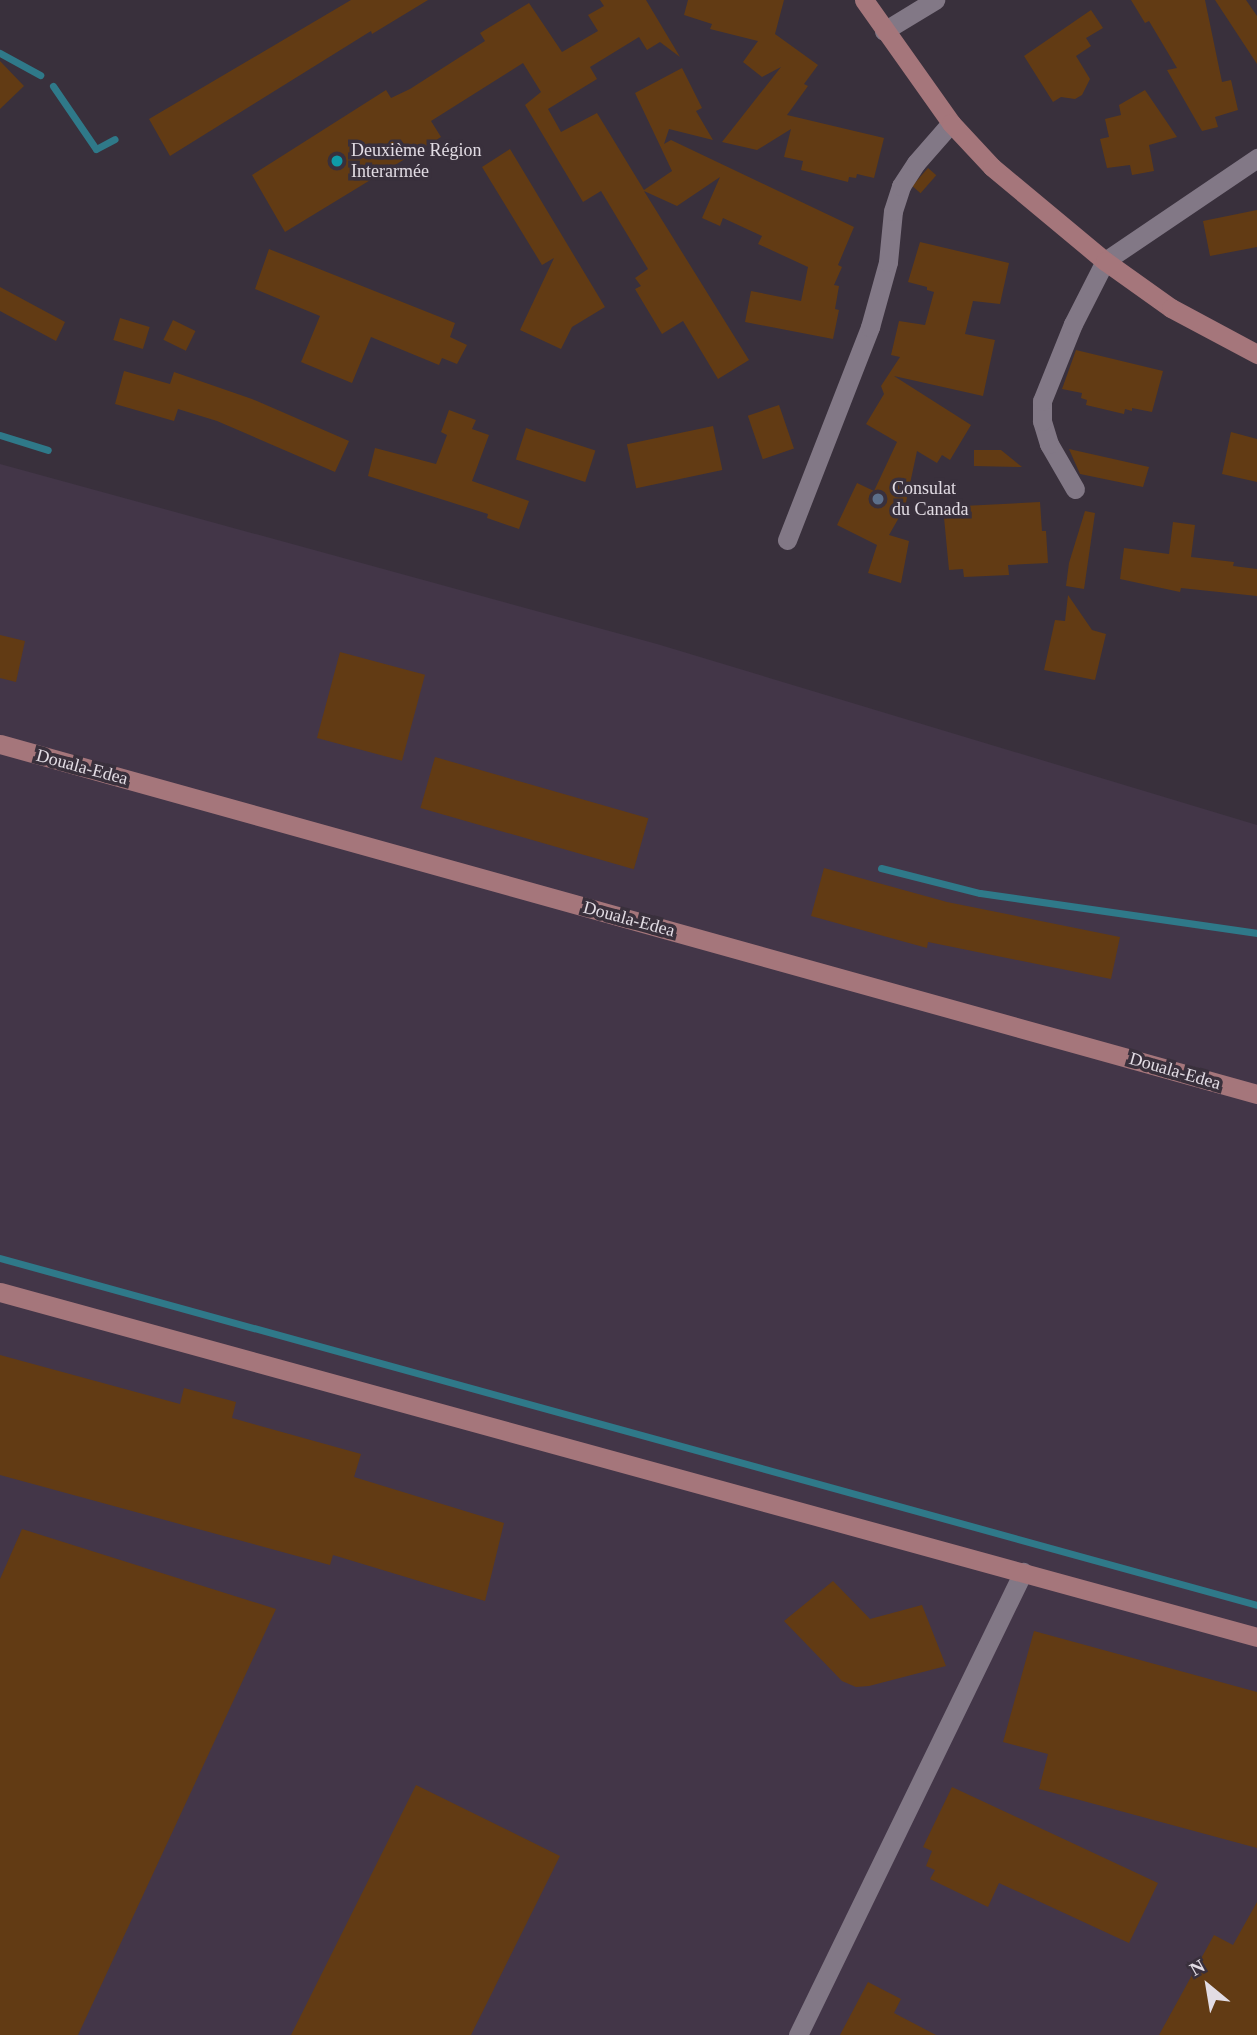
<!DOCTYPE html>
<html>
<head>
<meta charset="utf-8">
<style>
  body { margin:0 }
  #map { position:relative; width:1257px; height:2035px; overflow:hidden; background:#39303c; font-family:"Times New Roman",serif }
  div>[style] { position:absolute }
  .built>* { inset:0; background:#433648 }
  .stream>* { height:7px; margin:-3.5px; padding:0 3.5px; transform-origin:3.5px; border-radius:3.5px; background:#2f7989 }
  .building>* { inset:0; background:#623b14; transform-origin:0 0 }
  .minor>* { height:19px; margin:-9.5px; padding:0 9.5px; transform-origin:9.5px; border-radius:9.5px; background:#827886 }
  .secondary>* { height:19px; margin:-9.5px; padding:0 9.5px; transform-origin:9.5px; border-radius:9.5px; background:#a5767b }
  .dots>* { width:19px; height:19px; translate:-50% -50%; box-sizing:border-box; border:4px solid #39303c; border-radius:50% }
  span { translate:-50% -50%; white-space:nowrap; text-align:center; line-height:1.15; -webkit-text-stroke:7px #39303c; paint-order:stroke }
  .poi-label { font-size:18px; color:#e2dce4 }
  .left { translate:0 -50%; text-align:left }
  .street-label { font-size:18px; color:#e2dce4 }
  .north { position:absolute; left:1173px; top:1951px; width:70px; height:70px; -webkit-text-stroke:5px #39303c; paint-order:stroke; rotate:330deg; font-size:19px; font-weight:700; line-height:28px; text-align:center; color:#e2dce4 }
  .north::after { content:''; display:block; margin:auto; width:24px; height:32px; background:#e2dce4; clip-path:polygon(50% 0,100% 100%,50% 72%,0 100%) }
</style>
</head>
<body>
<div id="map">
  <div class="built">
    <div style="clip-path:polygon(0 464px,657px 644px,1257px 825px,1257px 2035px,0 2035px)"></div>
  </div>
  <div class="stream">
    <div style="left:0;top:53px;width:46px;rotate:28.8deg"></div>
    <div style="left:53px;top:86px;width:76px;rotate:55.7deg"></div>
    <div style="left:96px;top:149px;width:21px;rotate:-28deg"></div>
    <div style="left:0;top:435px;width:50px;rotate:17.4deg"></div>
    <div style="left:881px;top:868px;width:102px;rotate:14.2deg"></div>
    <div style="left:980px;top:893px;width:280px;rotate:8.2deg"></div>
    <div style="left:0;top:1258px;width:1304px;rotate:15.43deg"></div>
  </div>
  <div class="building">
    <div style="clip-path:polygon(351px 0,428px 0,372px 34px,371px 31px,170px 156px,149px 119px)"></div>
    <div style="clip-path:polygon(600px 0,646px 0,680px 57px,660px 42px,647px 50px,639px 37px,590px 67px,597px 79px,548px 109px,561px 132px,597px 113px,644px 190px,672px 171px,635px 93px,682px 68px,702px 108px,696px 111px,713px 140px,669px 129px,664px 144px,671px 140px,854px 227px,838px 265px,842px 267px,834px 285px,839px 286px,835px 309px,839px 310px,833px 339px,745px 322px,751px 291px,801px 301px,808px 267px,758px 244px,762px 236px,723px 218px,720px 226px,702px 218px,720px 177px,677px 206px,644px 191px,749px 360px,718px 379px,683px 321px,662px 334px,635px 289px,641px 286px,635px 278px,648px 269px,601px 191px,583px 202px,525px 105px,541px 92px,523px 63px,431px 121px,441px 137px,285px 232px,252px 175px,386px 90px,391px 98px,410px 89px,485px 41px,480px 33px,529px 3px,562px 52px,598px 31px,588px 15px,604px 6px)"></div>
    <div style="clip-path:polygon(688px 0,784px 0,775px 34px,818px 65px,804px 84px,808px 86px,787px 115px,884px 138px,874px 178px,857px 174px,856px 178px,849px 177px,848px 182px,801px 170px,803px 161px,784px 157px,791px 129px,757px 150px,722px 142px,781px 67px,762px 77px,743px 62px,758px 41px,710px 29px,712px 24px,684px 15px)"></div>
    <div style="clip-path:polygon(1131px 0,1205px 0,1222px 82px,1231px 80px,1238px 110px,1215px 117px,1218px 127px,1202px 131px,1167px 70px,1177px 68px,1149px 21px,1145px 23px)"></div>
    <div style="clip-path:polygon(1215px 0,1246px 0,1257px 16px,1257px 64px)"></div>
    <div style="clip-path:polygon(1091px 10px,1103px 28px,1086px 38px,1091px 46px,1076px 56px,1090px 79px,1082px 95px,1075px 99px,1061px 97px,1053px 102px,1024px 56px)"></div>
    <div style="clip-path:polygon(0 61px,24px 86px,0 109px)"></div>
    <div style="clip-path:polygon(1145px 90px,1177px 137px,1149px 145px,1154px 171px,1132px 175px,1130px 165px,1107px 168px,1100px 139px,1109px 137px,1105px 119px,1121px 115px,1119px 105px)"></div>
    <div style="clip-path:polygon(510px 149px,605px 307px,572px 327px,561px 349px,520px 330px,554px 258px,542px 265px,482px 167px)"></div>
    <div style="left:928px;top:168px;width:11px;height:24px;rotate:41deg"></div>
    <div style="clip-path:polygon(1257px 210px,1257px 247px,1210px 256px,1203px 221px)"></div>
    <div style="clip-path:polygon(920px 242px,1009px 263px,1000px 304px,973px 301px,965px 334px,995px 340px,983px 396px,894px 376px,971px 425px,950px 460px,942px 455px,937px 463px,917px 451px,905px 507px,889px 535px,909px 541px,901px 583px,868px 573px,877px 545px,837px 525px,857px 483px,874px 491px,897px 442px,866px 424px,884px 394px,881px 386px,900px 357px,891px 355px,899px 321px,925px 325px,934px 292px,927px 290px,927px 287px,908px 282px)"></div>
    <div style="clip-path:polygon(269px 249px,455px 323px,450px 337px,467px 345px,457px 364px,442px 358px,439px 365px,371px 337px,352px 383px,301px 362px,320px 316px,255px 289px)"></div>
    <div style="clip-path:polygon(0 287px,65px 322px,56px 341px,0 311px)"></div>
    <div style="left:120px;top:318px;width:31px;height:23px;rotate:17deg"></div>
    <div style="left:173px;top:320px;width:25px;height:22px;rotate:26deg"></div>
    <div style="clip-path:polygon(1076px 350px,1163px 371px,1152px 412px,1132px 408px,1132px 411px,1125px 409px,1124px 414px,1086px 405px,1087px 400px,1081px 398px,1082px 393px,1062px 389px)"></div>
    <div style="clip-path:polygon(124px 371px,170px 384px,174px 372px,252px 399px,349px 441px,335px 472px,217px 421px,178px 409px,174px 421px,115px 404px)"></div>
    <div style="left:779px;top:405px;width:46px;height:33px;rotate:71deg"></div>
    <div style="clip-path:polygon(449px 410px,476px 420px,472px 429px,489px 435px,472px 481px,529px 501px,519px 529px,487px 518px,488px 514px,368px 476px,375px 448px,436px 464px,447px 435px,441px 432px)"></div>
    <div style="left:713px;top:426px;width:45px;height:88px;rotate:78deg"></div>
    <div style="left:526px;top:428px;width:73px;height:33px;rotate:18deg"></div>
    <div style="clip-path:polygon(1231px 432px,1257px 439px,1257px 482px,1222px 474px)"></div>
    <div style="clip-path:polygon(1069px 449px,1149px 467px,1143px 487px,1080px 474px)"></div>
    <div style="clip-path:polygon(974px 450px,1001px 450px,1022px 467px,974px 466px)"></div>
    <div style="clip-path:polygon(1040px 502px,1042px 531px,1046px 531px,1048px 563px,1008px 565px,1009px 575px,964px 577px,963px 569px,949px 570px,943px 507px)"></div>
    <div style="clip-path:polygon(1085px 511px,1095px 513px,1084px 589px,1066px 586px,1069px 563px)"></div>
    <div style="clip-path:polygon(1173px 522px,1195px 525px,1191px 557px,1234px 562px,1233px 566px,1257px 569px,1257px 596px,1181px 588px,1180px 592px,1120px 579px,1124px 548px,1169px 554px)"></div>
    <div style="clip-path:polygon(1068px 595px,1092px 630px,1106px 634px,1095px 680px,1044px 670px,1055px 620px,1065px 621px)"></div>
    <div style="clip-path:polygon(0 635px,25px 641px,16px 682px,0 678px)"></div>
    <div style="left:340px;top:652px;width:88px;height:89px;rotate:15deg"></div>
    <div style="left:435px;top:757px;width:222px;height:53px;rotate:16deg"></div>
    <div style="clip-path:polygon(824px 868px,947px 902px,1120px 937px,1111px 979px,928px 942px,927px 948px,811px 916px)"></div>
    <div style="clip-path:polygon(0 1355px,180px 1404px,184px 1388px,236px 1402px,232px 1418px,361px 1454px,354px 1477px,504px 1523px,485px 1601px,333px 1555px,330px 1565px,0 1475px)"></div>
    <div style="clip-path:polygon(22px 1529px,276px 1609px,78px 2035px,0 2035px,0 1579px)"></div>
    <div style="clip-path:polygon(833px 1581px,870px 1619px,922px 1605px,946px 1666px,869px 1686px,856px 1687px,842px 1681px,784px 1621px)"></div>
    <div style="clip-path:polygon(1034px 1631px,1257px 1692px,1257px 1848px,1039px 1789px,1048px 1754px,1003px 1742px)"></div>
    <div style="clip-path:polygon(416px 1785px,560px 1856px,471px 2035px,291px 2035px)"></div>
    <div style="clip-path:polygon(952px 1787px,1158px 1883px,1129px 1943px,999px 1883px,988px 1907px,930px 1879px,935px 1870px,926px 1866px,932px 1851px,923px 1847px)"></div>
    <div style="clip-path:polygon(1257px 1902px,1257px 2035px,1159px 2035px,1214px 1935px,1233px 1945px)"></div>
    <div style="clip-path:polygon(868px 1982px,901px 1999px,894px 2013px,936px 2035px,840px 2035px)"></div>
  </div>
  <div class="minor">
    <div style="left:884px;top:31px;width:60px;rotate:-31.3deg"></div>
    <div style="left:1075px;top:489px;width:52px;rotate:-120deg"></div>
    <div style="left:1049px;top:444px;width:24px;rotate:-107deg"></div>
    <div style="left:1042px;top:421px;width:20px;rotate:-90deg"></div>
    <div style="left:1042px;top:401px;width:83px;rotate:-68.1deg"></div>
    <div style="left:1073px;top:324px;width:71px;rotate:-63.1deg"></div>
    <div style="left:1105px;top:261px;width:184px;rotate:-34.1deg"></div>
    <div style="left:787px;top:540px;width:229px;rotate:-68.7deg"></div>
    <div style="left:870px;top:327px;width:67px;rotate:-74.5deg"></div>
    <div style="left:888px;top:262px;width:51px;rotate:-84.4deg"></div>
    <div style="left:893px;top:211px;width:26px;rotate:-72deg"></div>
    <div style="left:901px;top:186px;width:27px;rotate:-57deg"></div>
    <div style="left:916px;top:163px;width:53px;rotate:-48.8deg"></div>
    <div style="left:798px;top:2035px;width:515px;rotate:-64.08deg"></div>
  </div>
  <div class="secondary">
    <div style="left:864px;top:0;width:151px;rotate:54.7deg"></div>
    <div style="left:951px;top:123px;width:60px;rotate:47deg"></div>
    <div style="left:992px;top:167px;width:147px;rotate:39.8deg"></div>
    <div style="left:1105px;top:261px;width:81px;rotate:35.5deg"></div>
    <div style="left:1171px;top:308px;width:98px;rotate:28.1deg"></div>
    <div style="left:0;top:744px;width:1305px;rotate:15.56deg"></div>
    <div style="left:0;top:1292px;width:1303px;rotate:15.35deg"></div>
  </div>
  <div class="dots">
    <div style="left:337px;top:161px;background:#0f9aa8"></div>
    <div style="left:878px;top:499px;background:#5c6f8a"></div>
  </div>
  <div class="poi-label">
    <span class="left" style="left:351px;top:161px">Deuxième Région<br>Interarmée</span>
    <span class="left" style="left:892px;top:499px">Consulat<br>du Canada</span>
  </div>
  <div class="street-label">
    <span style="left:82px;top:767px;rotate:15deg">Douala-Edea</span>
    <span style="left:629px;top:919px;rotate:15deg">Douala-Edea</span>
    <span style="left:1175px;top:1071px;rotate:16deg">Douala-Edea</span>
  </div>
  <div class="north">N</div>
</div>
</body>
</html>
